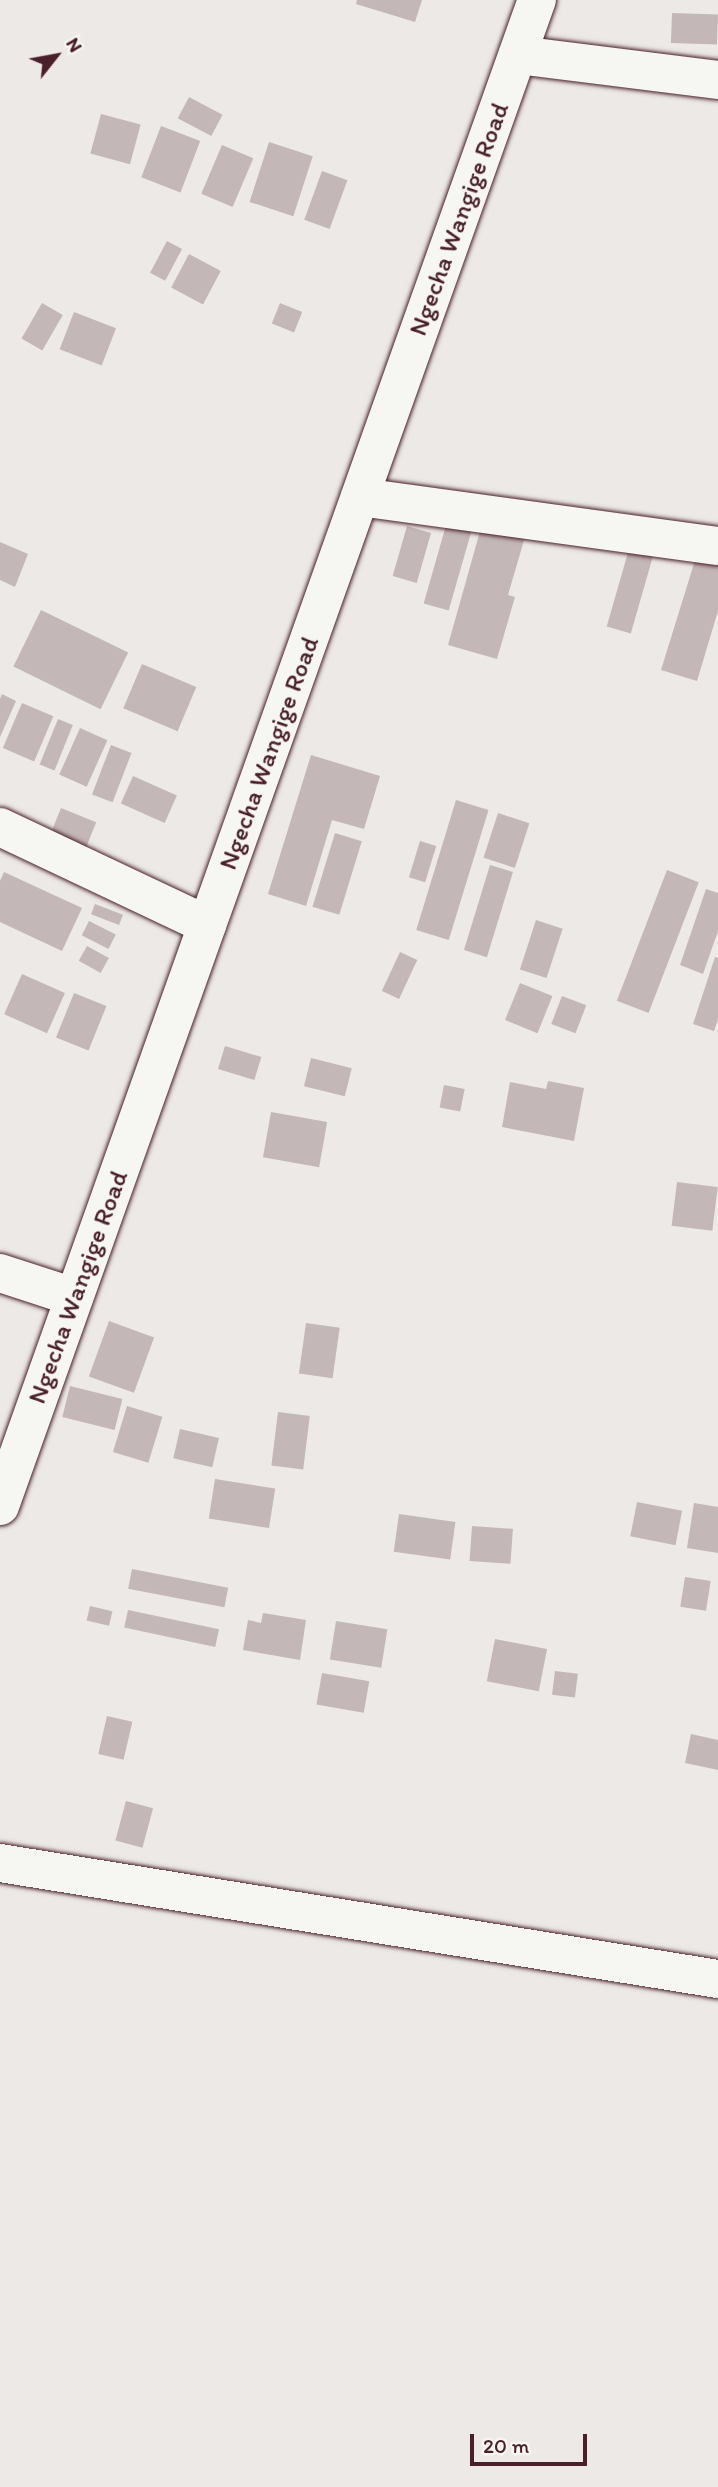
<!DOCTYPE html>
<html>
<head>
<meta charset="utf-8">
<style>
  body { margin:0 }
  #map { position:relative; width:718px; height:2487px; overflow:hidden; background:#ece9e6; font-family:Itim,sans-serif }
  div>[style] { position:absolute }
  .building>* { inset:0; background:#c4b7b7; transform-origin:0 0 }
  .roads { filter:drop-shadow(0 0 2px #4a1f2b) drop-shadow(0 0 2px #4a1f2b) }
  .minor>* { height:38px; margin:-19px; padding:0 19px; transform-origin:19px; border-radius:19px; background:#f6f6f2 }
  .tertiary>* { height:38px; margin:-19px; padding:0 19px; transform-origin:19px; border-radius:19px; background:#f6f6f2 }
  span { translate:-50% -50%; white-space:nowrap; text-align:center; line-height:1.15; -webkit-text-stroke:6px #f6f6f2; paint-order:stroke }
  .street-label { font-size:26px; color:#4a1f2b }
  .north { position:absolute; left:21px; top:21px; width:70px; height:70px; -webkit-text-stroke:5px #f6f6f2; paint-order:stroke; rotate:59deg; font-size:19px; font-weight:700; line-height:28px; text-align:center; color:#4a1f2b }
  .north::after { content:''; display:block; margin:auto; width:24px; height:32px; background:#4a1f2b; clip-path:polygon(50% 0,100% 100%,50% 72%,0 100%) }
  .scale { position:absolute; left:470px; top:2434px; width:117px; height:32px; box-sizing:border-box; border:4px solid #4a1f2b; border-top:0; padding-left:9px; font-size:21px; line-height:24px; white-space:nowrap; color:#4a1f2b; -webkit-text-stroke:5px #f6f6f2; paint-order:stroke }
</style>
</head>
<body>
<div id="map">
  <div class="building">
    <div style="clip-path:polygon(357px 0,422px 0,415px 22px,356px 4px)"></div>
    <div style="left:672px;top:13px;width:46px;height:30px;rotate:2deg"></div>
    <div style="left:189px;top:97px;width:38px;height:24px;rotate:28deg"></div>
    <div style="left:101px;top:114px;width:41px;height:41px;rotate:15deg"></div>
    <div style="left:161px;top:126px;width:42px;height:55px;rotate:21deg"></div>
    <div style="left:269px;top:142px;width:46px;height:63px;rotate:18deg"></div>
    <div style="left:222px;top:145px;width:34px;height:53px;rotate:23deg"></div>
    <div style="left:322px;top:171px;width:27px;height:52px;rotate:20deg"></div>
    <div style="left:167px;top:241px;width:17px;height:36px;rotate:28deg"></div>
    <div style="left:189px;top:254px;width:36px;height:38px;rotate:28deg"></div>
    <div style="left:42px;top:303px;width:24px;height:41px;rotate:30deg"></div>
    <div style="left:280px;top:303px;width:24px;height:22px;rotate:22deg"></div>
    <div style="left:74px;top:312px;width:45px;height:40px;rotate:21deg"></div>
    <div style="left:449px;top:515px;width:26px;height:92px;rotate:16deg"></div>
    <div style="clip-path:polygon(484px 517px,527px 530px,508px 595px,515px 597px,497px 659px,448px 645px)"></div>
    <div style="left:407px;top:526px;width:25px;height:52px;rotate:16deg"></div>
    <div style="clip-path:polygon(0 542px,28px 554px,15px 587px,0 580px)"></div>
    <div style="left:631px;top:542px;width:25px;height:88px;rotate:16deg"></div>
    <div style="clip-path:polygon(696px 557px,718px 564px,718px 611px,697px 681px,661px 670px)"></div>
    <div style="left:41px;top:610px;width:97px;height:63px;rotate:26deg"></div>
    <div style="left:142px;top:664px;width:59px;height:48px;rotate:23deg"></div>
    <div style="clip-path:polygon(2px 694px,16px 701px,0 737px,0 699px)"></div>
    <div style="left:22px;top:703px;width:34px;height:49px;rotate:23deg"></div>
    <div style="left:58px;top:719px;width:16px;height:49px;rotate:22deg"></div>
    <div style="left:80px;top:728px;width:30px;height:51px;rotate:24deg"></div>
    <div style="left:111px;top:745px;width:22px;height:53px;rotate:21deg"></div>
    <div style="clip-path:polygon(311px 755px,380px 776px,364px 829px,332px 820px,306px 906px,268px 894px)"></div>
    <div style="left:133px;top:776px;width:48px;height:30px;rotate:24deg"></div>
    <div style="left:456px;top:800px;width:34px;height:136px;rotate:17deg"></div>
    <div style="left:61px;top:808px;width:38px;height:28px;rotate:22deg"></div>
    <div style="left:498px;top:813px;width:33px;height:47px;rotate:18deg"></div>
    <div style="left:335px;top:833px;width:28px;height:77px;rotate:17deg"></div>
    <div style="left:420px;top:841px;width:17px;height:38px;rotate:17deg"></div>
    <div style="left:490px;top:865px;width:24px;height:89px;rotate:17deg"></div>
    <div style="left:667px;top:870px;width:34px;height:140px;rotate:21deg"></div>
    <div style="clip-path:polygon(4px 872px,82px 908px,62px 951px,0 922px,0 881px)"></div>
    <div style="clip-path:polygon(706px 889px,718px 893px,718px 931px,703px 974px,680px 965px)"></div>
    <div style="left:95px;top:904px;width:30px;height:11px;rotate:21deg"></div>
    <div style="left:536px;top:920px;width:28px;height:52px;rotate:18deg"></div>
    <div style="left:89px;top:921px;width:30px;height:16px;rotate:27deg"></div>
    <div style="left:87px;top:946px;width:25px;height:17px;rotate:29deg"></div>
    <div style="left:400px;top:952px;width:19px;height:43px;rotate:25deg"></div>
    <div style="clip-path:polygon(715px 957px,718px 958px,718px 1019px,714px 1031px,693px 1024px)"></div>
    <div style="left:22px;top:974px;width:47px;height:44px;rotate:24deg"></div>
    <div style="left:520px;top:983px;width:35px;height:40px;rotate:22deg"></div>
    <div style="left:74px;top:993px;width:35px;height:48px;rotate:22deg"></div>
    <div style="left:562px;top:996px;width:26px;height:30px;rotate:21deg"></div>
    <div style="left:225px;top:1046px;width:38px;height:24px;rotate:17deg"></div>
    <div style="left:311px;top:1058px;width:42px;height:29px;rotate:14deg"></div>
    <div style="clip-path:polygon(548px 1081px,584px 1088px,574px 1141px,502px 1127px,510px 1082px,546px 1089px)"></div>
    <div style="left:444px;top:1085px;width:21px;height:23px;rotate:11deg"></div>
    <div style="left:271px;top:1112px;width:57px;height:46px;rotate:10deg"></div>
    <div style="left:677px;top:1182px;width:41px;height:44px;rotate:7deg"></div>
    <div style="left:109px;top:1321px;width:48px;height:59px;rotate:20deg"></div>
    <div style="left:306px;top:1323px;width:34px;height:51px;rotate:8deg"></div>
    <div style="left:70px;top:1386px;width:54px;height:32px;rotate:14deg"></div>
    <div style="left:127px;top:1406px;width:37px;height:48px;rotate:17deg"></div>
    <div style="left:278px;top:1412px;width:32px;height:54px;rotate:7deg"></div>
    <div style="left:180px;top:1429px;width:40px;height:30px;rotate:13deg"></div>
    <div style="left:215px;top:1479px;width:61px;height:40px;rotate:9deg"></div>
    <div style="left:637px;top:1502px;width:46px;height:35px;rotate:11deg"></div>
    <div style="clip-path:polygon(694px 1503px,718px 1507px,718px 1553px,687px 1548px)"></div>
    <div style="left:399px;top:1514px;width:57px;height:38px;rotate:8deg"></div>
    <div style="left:472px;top:1526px;width:41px;height:35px;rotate:4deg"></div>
    <div style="left:132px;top:1569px;width:98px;height:20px;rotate:11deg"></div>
    <div style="left:685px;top:1577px;width:26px;height:30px;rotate:9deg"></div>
    <div style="left:90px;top:1606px;width:23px;height:15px;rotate:13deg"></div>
    <div style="left:128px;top:1610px;width:93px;height:18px;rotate:12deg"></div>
    <div style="clip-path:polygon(263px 1613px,306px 1620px,300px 1660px,243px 1650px,248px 1620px,261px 1623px)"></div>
    <div style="left:336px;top:1621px;width:52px;height:39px;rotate:9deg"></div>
    <div style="left:495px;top:1639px;width:53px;height:43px;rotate:11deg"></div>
    <div style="left:555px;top:1671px;width:23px;height:24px;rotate:7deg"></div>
    <div style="left:322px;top:1673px;width:48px;height:32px;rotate:10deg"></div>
    <div style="left:107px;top:1716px;width:26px;height:39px;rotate:13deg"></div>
    <div style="clip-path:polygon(691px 1734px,718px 1740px,718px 1770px,685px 1763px)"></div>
    <div style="left:126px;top:1801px;width:28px;height:41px;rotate:15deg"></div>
  </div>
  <div class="roads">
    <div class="minor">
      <div style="left:518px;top:55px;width:202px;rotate:7.1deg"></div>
      <div style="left:360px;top:497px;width:361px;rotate:7.8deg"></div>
      <div style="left:0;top:827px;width:229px;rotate:25.3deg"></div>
      <div style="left:0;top:1273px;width:78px;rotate:18deg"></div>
      <div style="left:0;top:1863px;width:727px;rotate:9.18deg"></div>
    </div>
    <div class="tertiary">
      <div style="left:0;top:1506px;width:1599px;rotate:-70.38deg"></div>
    </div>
  </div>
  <div class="street-label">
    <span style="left:459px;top:219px;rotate:-70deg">Ngecha Wangige Road</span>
    <span style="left:269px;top:753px;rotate:-70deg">Ngecha Wangige Road</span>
    <span style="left:78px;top:1287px;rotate:-70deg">Ngecha Wangige Road</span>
  </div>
  <div class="north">N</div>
  <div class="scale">20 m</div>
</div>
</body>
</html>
